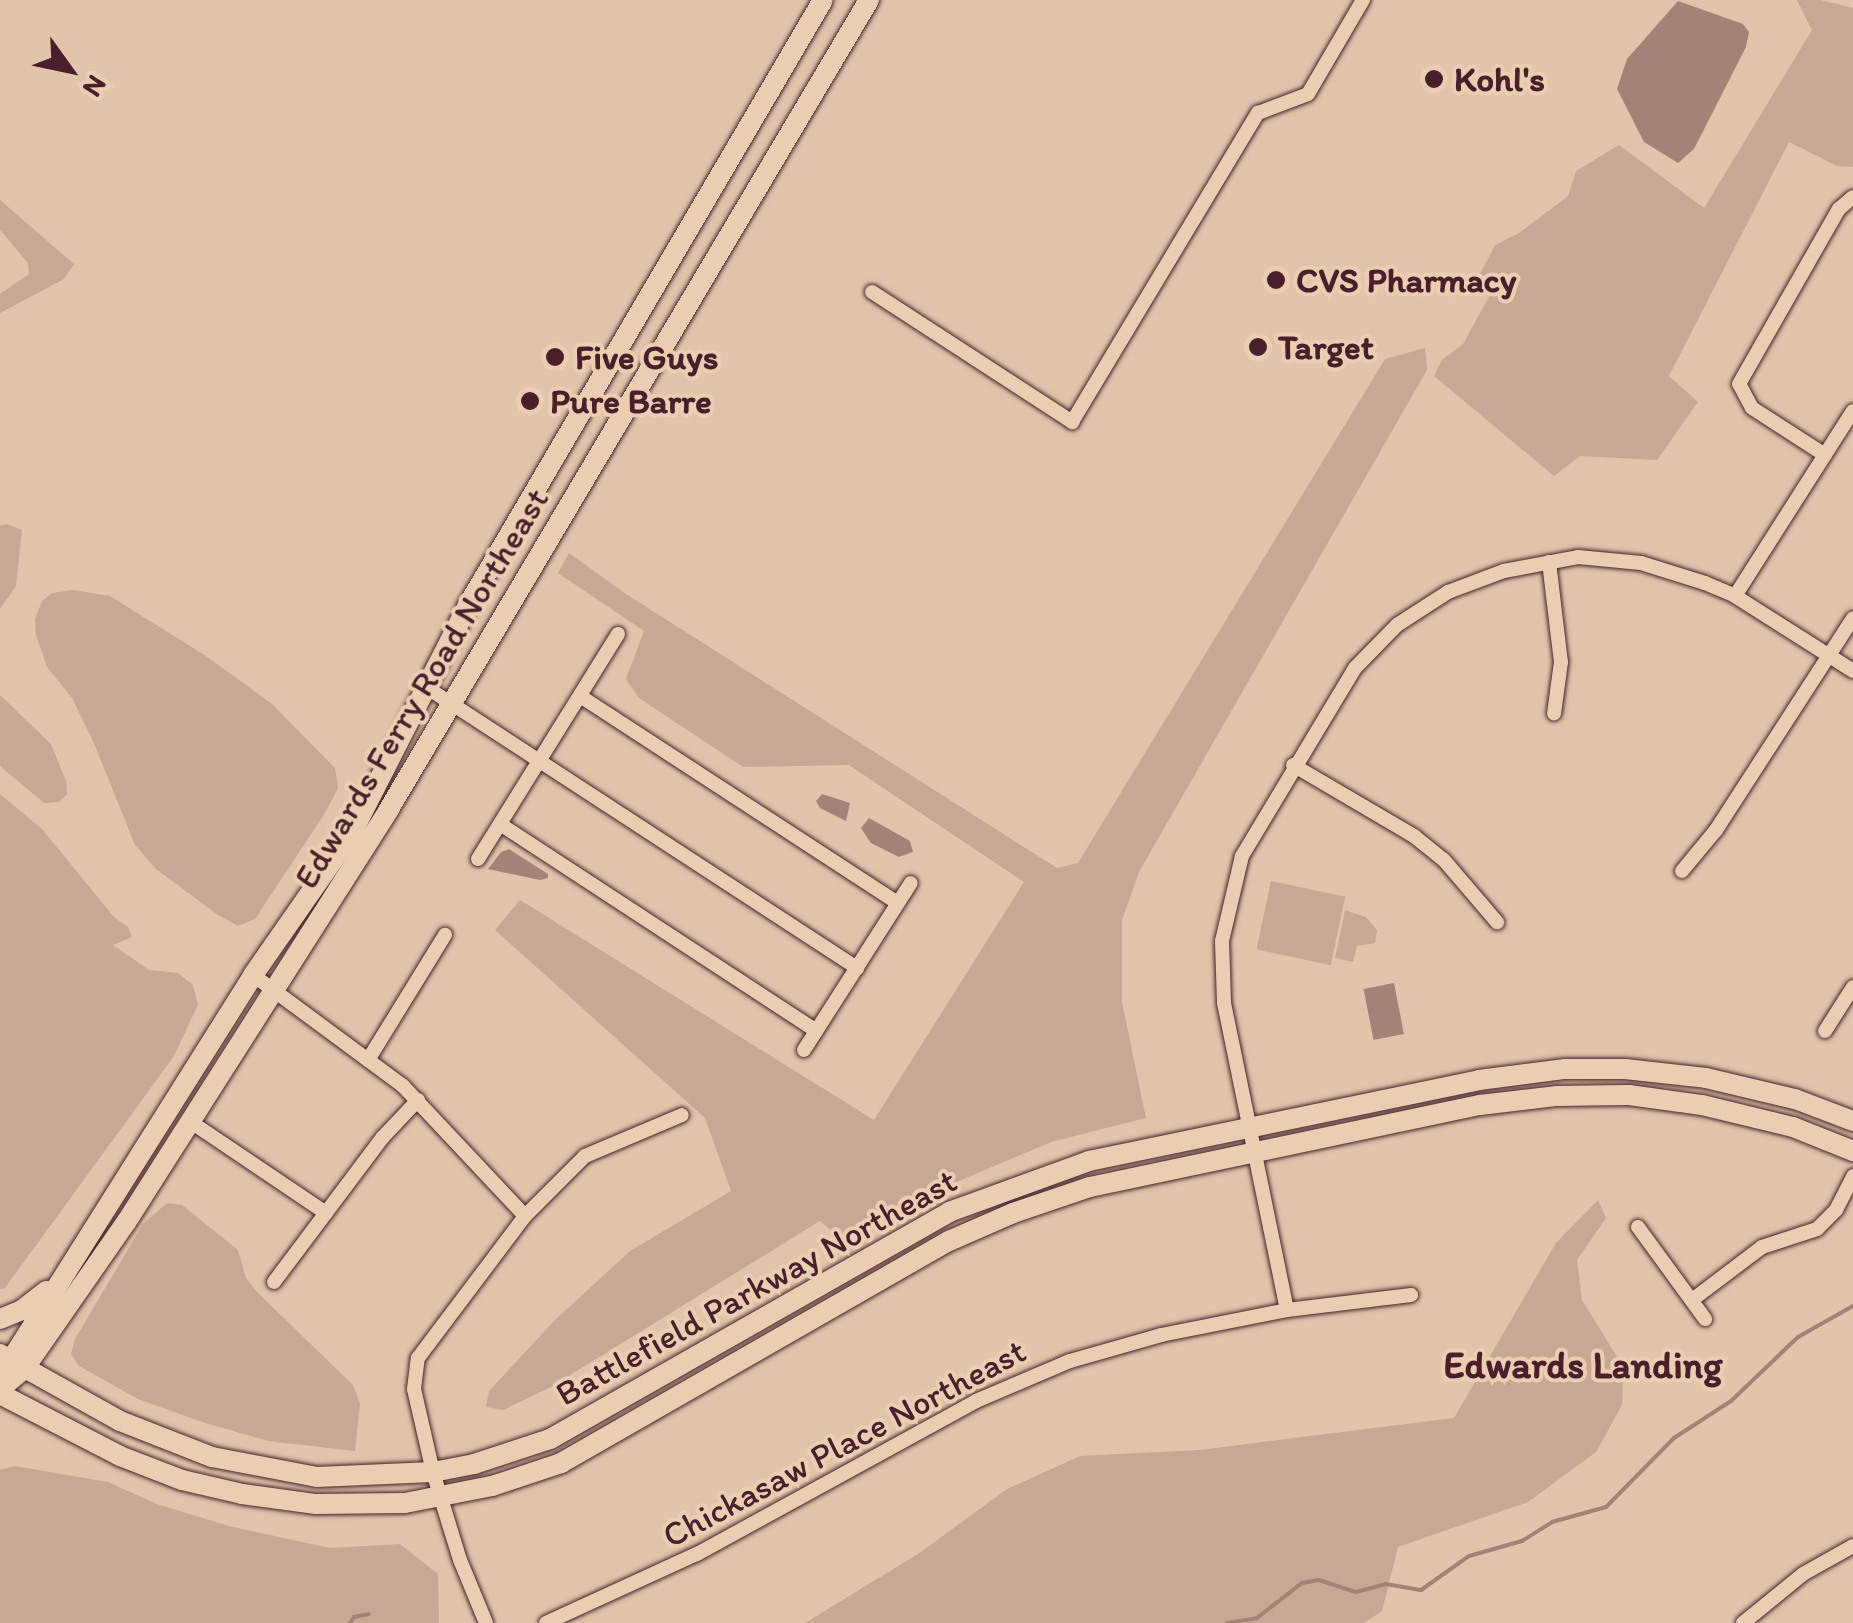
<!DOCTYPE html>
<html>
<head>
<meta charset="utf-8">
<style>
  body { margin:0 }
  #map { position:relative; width:1853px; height:1623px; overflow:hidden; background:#e1c4aa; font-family:Itim,sans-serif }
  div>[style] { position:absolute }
  .green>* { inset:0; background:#c8a895; transform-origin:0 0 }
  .water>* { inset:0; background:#a58278; transform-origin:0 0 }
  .stream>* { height:4px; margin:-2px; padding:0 2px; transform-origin:2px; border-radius:2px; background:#a58278 }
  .roads { filter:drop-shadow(0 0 2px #4a1f2b) drop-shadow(0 0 2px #4a1f2b) }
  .street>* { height:14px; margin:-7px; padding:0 7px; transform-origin:7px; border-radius:7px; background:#ebceb2 }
  .secondary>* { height:20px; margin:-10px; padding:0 10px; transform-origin:10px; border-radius:10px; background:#ebceb2 }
  .dots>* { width:28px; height:28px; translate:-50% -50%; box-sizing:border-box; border:5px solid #ebceb2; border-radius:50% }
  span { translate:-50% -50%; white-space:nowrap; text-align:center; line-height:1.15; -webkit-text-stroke:8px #ebceb2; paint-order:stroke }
  .poi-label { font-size:35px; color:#4a1f2b; font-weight:700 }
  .left { translate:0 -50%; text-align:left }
  .street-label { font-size:35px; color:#4a1f2b }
  .neighbourhood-label { font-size:38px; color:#4a1f2b; font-weight:700 }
  .north { position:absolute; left:20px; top:20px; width:100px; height:100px; -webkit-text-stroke:8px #ebceb2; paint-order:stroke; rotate:123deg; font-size:28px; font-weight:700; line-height:40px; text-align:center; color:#4a1f2b }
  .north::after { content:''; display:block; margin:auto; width:35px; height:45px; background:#4a1f2b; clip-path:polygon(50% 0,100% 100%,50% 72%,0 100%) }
</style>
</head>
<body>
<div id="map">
  <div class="green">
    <div style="clip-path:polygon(1797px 0,1821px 0,1853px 8px,1853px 167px,1837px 166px,1789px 142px,1669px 376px,1698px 402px,1657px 460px,1580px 456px,1554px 476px,1434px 376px,1442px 360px,1463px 344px,1496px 284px,1480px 274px,1495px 245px,1519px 233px,1568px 196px,1576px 171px,1619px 145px,1704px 208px,1812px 30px)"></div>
    <div style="clip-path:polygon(0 200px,74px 264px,64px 279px,0 313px,0 294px,29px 274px,28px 263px,0 230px)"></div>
    <div style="clip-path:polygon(1425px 348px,1427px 370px,1139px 872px,1122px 920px,1122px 1002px,1146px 1118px,1051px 1142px,945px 1187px,843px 1241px,820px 1221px,549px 1388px,503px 1410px,486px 1407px,489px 1391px,554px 1321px,630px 1251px,731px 1191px,705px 1118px,495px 930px,520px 900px,874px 1120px,1024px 882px,849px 765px,743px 767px,639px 698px,626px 679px,644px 631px,558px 573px,569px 553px,626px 594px,1057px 868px,1078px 863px,1385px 359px)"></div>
    <div style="clip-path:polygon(7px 524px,22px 530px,16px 586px,0 609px,0 526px)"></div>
    <div style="clip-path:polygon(73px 590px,110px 596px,206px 656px,272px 704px,335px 768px,338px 788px,325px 813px,255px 919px,238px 926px,218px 915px,156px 869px,135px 845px,93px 741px,72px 698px,47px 667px,36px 635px,35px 619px,42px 601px,52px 593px)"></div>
    <div style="clip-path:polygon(0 695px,51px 744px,66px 781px,67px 794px,59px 802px,44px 803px,0 766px)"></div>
    <div style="clip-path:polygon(0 794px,42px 829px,114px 917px,128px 927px,132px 937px,113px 945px,149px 970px,178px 973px,193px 985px,198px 1005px,174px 1056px,5px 1288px,0 1289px)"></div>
    <div style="left:1271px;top:881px;width:76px;height:70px;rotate:12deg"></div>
    <div style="clip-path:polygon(1345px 910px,1366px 917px,1377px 930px,1375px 943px,1357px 946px,1353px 962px,1335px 958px)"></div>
    <div style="clip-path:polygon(1598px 1200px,1606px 1218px,1577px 1260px,1582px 1300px,1624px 1368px,1622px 1405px,1596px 1452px,1528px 1502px,1398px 1547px,1382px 1611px,1364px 1623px,805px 1623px,918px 1554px,1007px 1489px,1080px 1456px,1199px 1450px,1454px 1418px,1556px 1243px)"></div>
    <div style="clip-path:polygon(167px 1203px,182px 1205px,238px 1250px,246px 1278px,256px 1291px,353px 1385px,360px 1404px,355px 1451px,268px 1441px,202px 1422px,138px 1399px,79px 1366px,71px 1354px,75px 1339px,143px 1224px)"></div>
    <div style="clip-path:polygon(15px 1466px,108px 1482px,157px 1504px,229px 1526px,330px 1548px,400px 1544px,438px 1574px,439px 1623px,0 1623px,0 1470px)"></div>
  </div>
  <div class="water">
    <div style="clip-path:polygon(1678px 1px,1743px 24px,1749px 32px,1746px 47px,1694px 149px,1678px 163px,1644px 142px,1617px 89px,1627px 59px)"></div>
    <div style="clip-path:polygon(822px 794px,850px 803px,846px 821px,820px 808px,816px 801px)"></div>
    <div style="clip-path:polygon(869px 818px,910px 841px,913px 852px,899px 857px,871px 843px,861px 828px)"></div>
    <div style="clip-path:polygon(509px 849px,548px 874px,548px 878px,540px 880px,488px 869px,501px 852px)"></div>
    <div style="left:1394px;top:983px;width:52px;height:31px;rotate:79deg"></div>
  </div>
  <div class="stream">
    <div style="left:350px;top:1623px;width:7px;rotate:-56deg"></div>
    <div style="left:354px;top:1617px;width:15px;rotate:-11deg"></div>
    <div style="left:1227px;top:1623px;width:30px;rotate:-9deg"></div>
    <div style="left:1257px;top:1618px;width:57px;rotate:-37.9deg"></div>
    <div style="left:1302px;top:1583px;width:17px;rotate:-10deg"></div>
    <div style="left:1319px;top:1580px;width:39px;rotate:18deg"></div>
    <div style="left:1356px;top:1592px;width:31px;rotate:-15deg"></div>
    <div style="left:1386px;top:1584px;width:36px;rotate:10deg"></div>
    <div style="left:1421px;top:1590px;width:59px;rotate:-35.3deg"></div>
    <div style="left:1469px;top:1556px;width:55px;rotate:-15.8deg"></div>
    <div style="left:1522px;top:1541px;width:36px;rotate:-32deg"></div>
    <div style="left:1552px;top:1522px;width:56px;rotate:-15.5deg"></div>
    <div style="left:1606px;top:1507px;width:97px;rotate:-45.4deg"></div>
    <div style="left:1674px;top:1438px;width:68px;rotate:-33deg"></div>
    <div style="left:1731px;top:1401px;width:93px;rotate:-43.7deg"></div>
    <div style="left:1798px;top:1337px;width:63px;rotate:-29.4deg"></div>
  </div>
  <div class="roads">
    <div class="street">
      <div style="left:872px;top:292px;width:239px;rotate:33deg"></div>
      <div style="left:1072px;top:422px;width:361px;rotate:-59deg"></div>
      <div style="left:1258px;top:113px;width:53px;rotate:-20.8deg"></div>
      <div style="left:1308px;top:94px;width:109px;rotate:-59.7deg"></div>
      <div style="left:1825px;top:455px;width:87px;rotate:-147.2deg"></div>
      <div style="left:1752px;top:408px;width:27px;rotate:-118deg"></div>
      <div style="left:1739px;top:384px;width:202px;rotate:-60.3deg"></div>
      <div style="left:1839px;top:209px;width:18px;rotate:-41deg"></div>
      <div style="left:1549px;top:562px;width:101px;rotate:83.2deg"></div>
      <div style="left:1561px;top:662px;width:52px;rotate:97.7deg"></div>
      <div style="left:1735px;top:596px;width:219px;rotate:-57.5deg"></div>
      <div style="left:426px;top:687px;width:515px;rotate:33.1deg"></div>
      <div style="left:580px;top:696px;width:379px;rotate:33.1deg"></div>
      <div style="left:1293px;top:765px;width:140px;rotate:30.4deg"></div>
      <div style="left:1414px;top:836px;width:38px;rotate:39deg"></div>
      <div style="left:1444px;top:860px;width:82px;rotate:49.5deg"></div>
      <div style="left:500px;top:824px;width:378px;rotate:33.2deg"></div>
      <div style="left:478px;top:859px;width:265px;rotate:-58.1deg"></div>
      <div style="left:1682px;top:871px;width:53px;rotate:-50.3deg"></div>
      <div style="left:1716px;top:830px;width:252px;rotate:-57.1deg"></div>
      <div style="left:253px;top:975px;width:187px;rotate:36.5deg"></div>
      <div style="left:403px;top:1086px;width:178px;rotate:46.8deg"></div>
      <div style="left:1825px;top:1031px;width:52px;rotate:-57.5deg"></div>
      <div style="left:804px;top:1050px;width:198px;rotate:-57.4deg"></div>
      <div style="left:368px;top:1060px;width:147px;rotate:-58.4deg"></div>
      <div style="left:191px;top:1122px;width:163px;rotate:34deg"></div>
      <div style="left:1638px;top:1227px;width:114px;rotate:53.9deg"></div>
      <div style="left:274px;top:1282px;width:181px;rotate:-53.1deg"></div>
      <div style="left:383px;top:1137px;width:51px;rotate:-46.6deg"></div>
      <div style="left:1692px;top:1300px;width:88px;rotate:-37.1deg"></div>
      <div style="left:1762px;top:1247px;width:58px;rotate:-18.1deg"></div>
      <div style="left:1817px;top:1229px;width:27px;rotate:-45deg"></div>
      <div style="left:1836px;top:1210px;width:38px;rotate:-63deg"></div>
      <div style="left:1287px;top:1310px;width:314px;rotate:-101.6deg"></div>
      <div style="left:1224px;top:1002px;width:61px;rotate:-91.9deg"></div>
      <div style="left:1222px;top:941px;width:87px;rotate:-76.8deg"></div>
      <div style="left:1242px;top:856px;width:219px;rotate:-59deg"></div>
      <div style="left:1355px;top:668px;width:60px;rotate:-45.7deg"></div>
      <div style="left:1397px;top:625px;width:61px;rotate:-32.9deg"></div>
      <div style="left:1448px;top:592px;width:60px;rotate:-20.6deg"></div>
      <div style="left:1504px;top:571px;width:75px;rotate:-10.7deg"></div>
      <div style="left:1578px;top:557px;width:63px;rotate:5.4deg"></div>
      <div style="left:1641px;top:563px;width:67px;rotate:17.4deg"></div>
      <div style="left:1705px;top:583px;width:33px;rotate:23deg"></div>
      <div style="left:1735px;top:596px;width:140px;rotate:32.4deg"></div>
      <div style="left:486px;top:1623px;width:68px;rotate:-112.4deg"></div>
      <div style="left:460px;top:1560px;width:92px;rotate:-107.1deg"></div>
      <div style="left:433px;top:1472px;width:85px;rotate:-102.9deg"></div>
      <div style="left:414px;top:1389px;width:31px;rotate:-83deg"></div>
      <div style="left:418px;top:1358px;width:178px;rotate:-53deg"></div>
      <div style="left:525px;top:1216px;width:85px;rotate:-45deg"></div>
      <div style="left:585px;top:1156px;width:105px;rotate:-22.9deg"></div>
      <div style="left:546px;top:1623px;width:166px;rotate:-24.6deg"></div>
      <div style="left:697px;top:1554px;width:318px;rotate:-28.7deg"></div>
      <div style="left:976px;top:1401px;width:102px;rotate:-23.1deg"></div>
      <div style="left:1070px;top:1361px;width:95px;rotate:-15.9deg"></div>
      <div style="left:1161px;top:1335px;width:128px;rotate:-11.2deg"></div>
      <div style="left:1287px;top:1310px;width:125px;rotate:-6.9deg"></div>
      <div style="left:1743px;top:1623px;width:77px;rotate:-39.2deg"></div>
      <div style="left:1803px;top:1574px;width:57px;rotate:-29.2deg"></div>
    </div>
    <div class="secondary">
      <div style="left:0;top:1319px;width:24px;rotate:-22deg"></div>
      <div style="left:22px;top:1310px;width:31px;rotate:-38deg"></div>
      <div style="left:0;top:1354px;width:137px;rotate:29.2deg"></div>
      <div style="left:120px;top:1421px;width:99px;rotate:21.4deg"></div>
      <div style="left:212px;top:1457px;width:107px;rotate:10.8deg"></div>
      <div style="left:317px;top:1477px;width:116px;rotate:-2.5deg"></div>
      <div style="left:433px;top:1472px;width:42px;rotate:-11deg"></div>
      <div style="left:474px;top:1464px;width:80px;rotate:-18.2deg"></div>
      <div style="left:550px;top:1439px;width:459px;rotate:-29.6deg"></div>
      <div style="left:949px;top:1212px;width:149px;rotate:-20deg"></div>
      <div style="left:1089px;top:1161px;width:398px;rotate:-11.7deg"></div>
      <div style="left:1479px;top:1080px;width:87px;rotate:-7.3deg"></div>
      <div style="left:1565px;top:1069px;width:60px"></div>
      <div style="left:1625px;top:1069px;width:81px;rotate:6.3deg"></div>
      <div style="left:1706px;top:1078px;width:91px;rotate:13.3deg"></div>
      <div style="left:1795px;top:1099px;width:62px;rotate:20.8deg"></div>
      <div style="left:4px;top:1371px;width:468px;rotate:-57.8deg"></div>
      <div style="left:253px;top:975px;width:173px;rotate:-55.1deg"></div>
      <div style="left:352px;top:833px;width:256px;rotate:-63deg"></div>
      <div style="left:468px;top:605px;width:701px;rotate:-59.6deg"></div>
      <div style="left:0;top:1389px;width:31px;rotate:-40deg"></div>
      <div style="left:24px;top:1369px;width:180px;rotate:-55.2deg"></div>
      <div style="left:127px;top:1221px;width:488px;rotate:-57.5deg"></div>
      <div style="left:389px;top:809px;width:941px;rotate:-59.32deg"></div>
      <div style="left:0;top:1394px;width:135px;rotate:27.3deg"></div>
      <div style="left:120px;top:1456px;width:66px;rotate:21.2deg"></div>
      <div style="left:182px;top:1480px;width:62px;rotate:13.1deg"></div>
      <div style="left:242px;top:1494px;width:75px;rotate:7.7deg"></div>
      <div style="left:316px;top:1504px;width:89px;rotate:-0.6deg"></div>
      <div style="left:405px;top:1503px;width:89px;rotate:-11.1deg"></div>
      <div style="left:492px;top:1486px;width:73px;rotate:-18.4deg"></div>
      <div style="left:561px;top:1463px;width:447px;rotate:-29.8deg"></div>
      <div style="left:949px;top:1241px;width:70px;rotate:-23.6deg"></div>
      <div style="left:1013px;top:1213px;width:81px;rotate:-18.7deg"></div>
      <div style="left:1090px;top:1187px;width:399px;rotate:-11.9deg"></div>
      <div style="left:1480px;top:1105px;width:78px;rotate:-6.7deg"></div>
      <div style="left:1557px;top:1096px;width:72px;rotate:-0.8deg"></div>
      <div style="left:1629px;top:1095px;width:74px;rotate:7.8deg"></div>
      <div style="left:1702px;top:1105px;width:94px;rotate:13.6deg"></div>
      <div style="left:1793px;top:1127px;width:65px;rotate:21.8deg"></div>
    </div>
  </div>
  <div class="dots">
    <div style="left:1434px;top:79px;background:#4a1f2b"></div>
    <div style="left:1276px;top:280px;background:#4a1f2b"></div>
    <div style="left:1258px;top:347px;background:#4a1f2b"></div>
    <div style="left:555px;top:357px;background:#4a1f2b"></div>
    <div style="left:530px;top:401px;background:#4a1f2b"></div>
  </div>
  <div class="poi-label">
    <span class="left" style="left:1454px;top:79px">Kohl's</span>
    <span class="left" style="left:1296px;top:280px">CVS Pharmacy</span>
    <span class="left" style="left:1278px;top:347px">Target</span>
    <span class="left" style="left:575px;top:357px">Five Guys</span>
    <span class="left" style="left:550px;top:401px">Pure Barre</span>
  </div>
  <div class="street-label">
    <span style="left:421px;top:688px;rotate:-59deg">Edwards Ferry Road Northeast</span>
    <span style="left:756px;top:1287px;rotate:-29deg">Battlefield Parkway Northeast</span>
    <span style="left:844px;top:1443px;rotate:-28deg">Chickasaw Place Northeast</span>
  </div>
  <div class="neighbourhood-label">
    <span style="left:1583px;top:1366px">Edwards Landing</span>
  </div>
  <div class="north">N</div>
</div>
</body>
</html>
